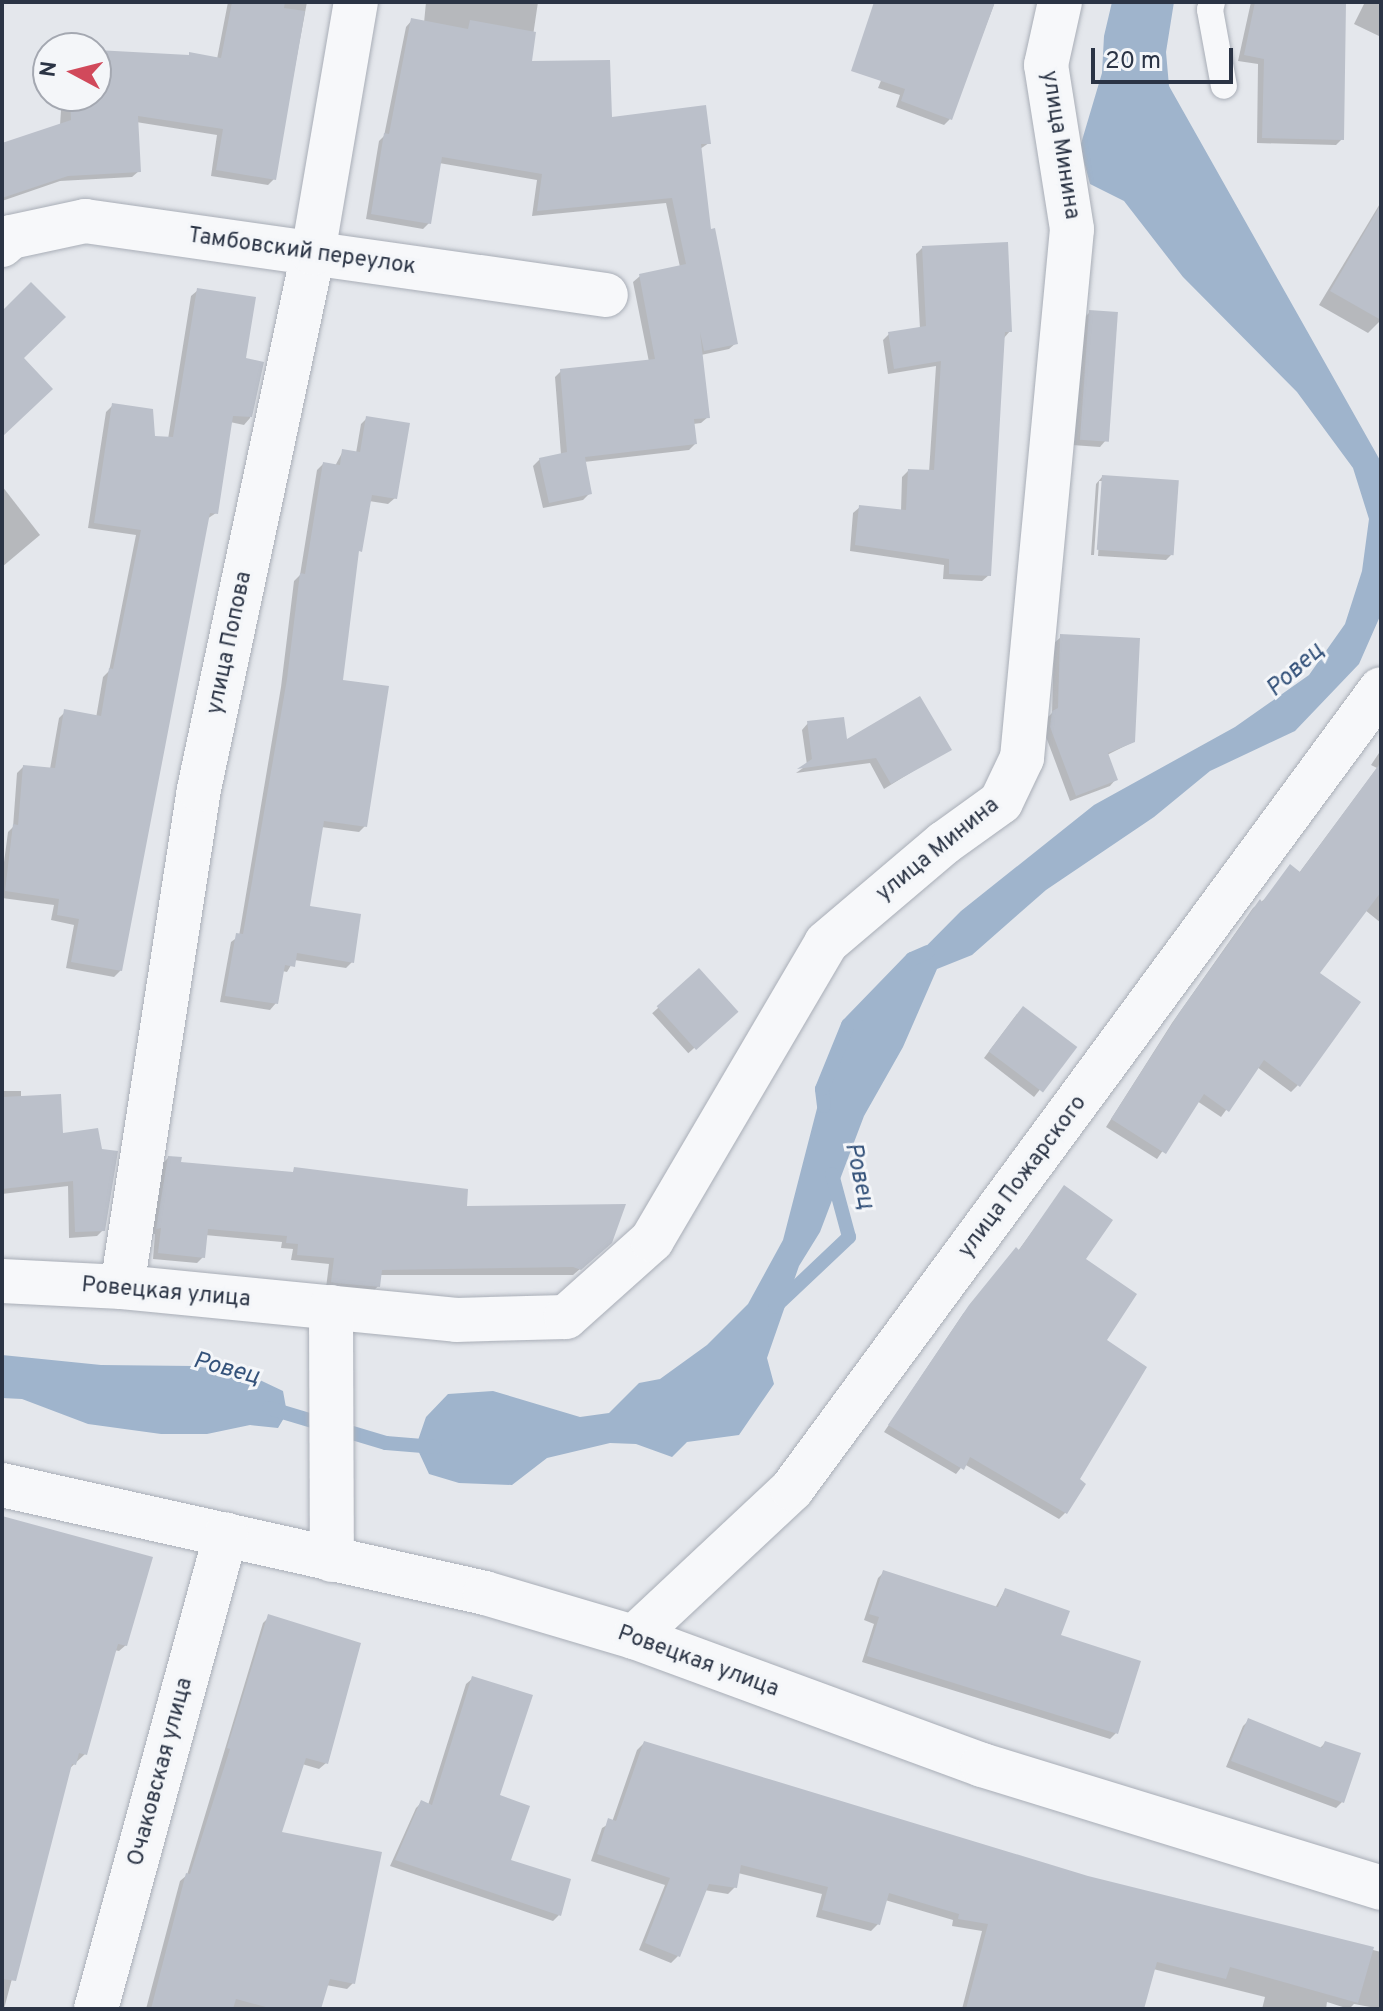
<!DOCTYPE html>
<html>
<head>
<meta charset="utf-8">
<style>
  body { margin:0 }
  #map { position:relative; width:1383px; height:2011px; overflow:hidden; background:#e4e7ec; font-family:Overpass,sans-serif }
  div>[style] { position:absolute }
  .water>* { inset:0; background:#9fb4cc }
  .shadow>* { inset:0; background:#0003; transform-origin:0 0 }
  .stream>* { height:14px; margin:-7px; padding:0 7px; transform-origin:7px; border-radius:7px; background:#9fb4cc }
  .building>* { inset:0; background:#bbc0ca; transform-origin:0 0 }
  .roads { filter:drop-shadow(0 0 2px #a9aeb7) drop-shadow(0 0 2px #a9aeb7) }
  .lane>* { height:26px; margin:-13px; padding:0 13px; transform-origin:13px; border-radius:13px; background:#f7f8fa }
  .street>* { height:44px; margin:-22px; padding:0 22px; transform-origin:22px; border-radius:22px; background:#f7f8fa }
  span { translate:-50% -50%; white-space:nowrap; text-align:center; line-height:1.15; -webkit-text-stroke:6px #f4f6f9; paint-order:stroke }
  .street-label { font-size:22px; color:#2b3445 }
  .water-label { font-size:24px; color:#34527a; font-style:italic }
  .frame { position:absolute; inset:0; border:4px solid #2b3445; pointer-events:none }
  .north { position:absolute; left:32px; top:32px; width:80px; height:80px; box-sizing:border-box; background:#f4f6f9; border:2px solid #a4a8b1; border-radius:50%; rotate:277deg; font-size:22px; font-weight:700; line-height:32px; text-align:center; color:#2b3445 }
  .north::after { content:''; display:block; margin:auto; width:28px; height:36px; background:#d1495b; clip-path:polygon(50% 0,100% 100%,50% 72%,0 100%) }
  .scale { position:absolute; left:1091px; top:48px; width:142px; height:36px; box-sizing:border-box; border:4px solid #2b3445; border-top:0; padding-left:10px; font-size:24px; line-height:28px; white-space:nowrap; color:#2b3445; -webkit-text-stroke:6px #f4f6f9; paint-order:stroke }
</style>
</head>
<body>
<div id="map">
  <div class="water">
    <div style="clip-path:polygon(1112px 2px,1174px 2px,1166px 52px,1169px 86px,1381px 462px,1381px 614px,1359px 664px,1295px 731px,1210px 771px,1154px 817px,1046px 890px,972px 955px,937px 969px,903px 1047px,864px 1116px,820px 1232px,799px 1266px,767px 1358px,774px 1384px,739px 1435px,687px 1442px,672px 1457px,636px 1444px,610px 1443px,547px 1458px,512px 1485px,459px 1483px,429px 1474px,416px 1446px,426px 1417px,448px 1394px,493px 1391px,580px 1417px,609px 1413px,639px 1383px,660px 1379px,707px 1345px,748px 1304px,783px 1240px,822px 1089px,848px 1025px,961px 911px,1094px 805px,1235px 727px,1309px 675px,1345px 624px,1362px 571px,1369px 519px,1353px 468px,1297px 392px,1183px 277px,1124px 201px,1090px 184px,1080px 147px,1102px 73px,1104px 36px)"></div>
    <div style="clip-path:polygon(2px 1355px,101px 1365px,193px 1366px,245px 1373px,283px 1391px,287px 1413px,278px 1428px,250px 1425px,207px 1434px,161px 1434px,88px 1424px,22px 1399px,2px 1398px)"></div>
  </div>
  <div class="shadow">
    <div style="clip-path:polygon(228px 2px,307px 2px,274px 179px,268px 185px,211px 176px,217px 135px,136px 122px,139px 171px,132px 177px,60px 181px,2px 201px,2px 145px,60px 125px,62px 96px,96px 96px,96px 52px,217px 59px)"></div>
    <div style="clip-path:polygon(426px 2px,538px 2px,529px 63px,610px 119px,709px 143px,700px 149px,709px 232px,736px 343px,729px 349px,701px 355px,708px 417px,701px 423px,693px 424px,695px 444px,689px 450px,584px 462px,590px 493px,583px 500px,543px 508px,533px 466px,540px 459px,561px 455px,555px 377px,561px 371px,649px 362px,633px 282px,640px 276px,680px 267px,666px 203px,532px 216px,537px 180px,439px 163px,429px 223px,423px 229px,366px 219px,379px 141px,384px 136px,406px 27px,412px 20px,424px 23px)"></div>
    <div style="clip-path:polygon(913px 2px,995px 2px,950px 119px,944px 125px,896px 107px,900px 95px,878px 88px)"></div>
    <div style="clip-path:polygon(1251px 2px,1344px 2px,1342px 139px,1336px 145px,1257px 143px,1258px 64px,1238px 61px)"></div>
    <div style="clip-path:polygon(1365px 2px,1381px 2px,1381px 37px,1354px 24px)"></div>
    <div style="clip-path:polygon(1381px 202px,1381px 320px,1368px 333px,1319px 305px)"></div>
    <div style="clip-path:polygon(922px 248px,1010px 331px,1004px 338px,989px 575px,982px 581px,943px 579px,944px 565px,850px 551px,853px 513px,860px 507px,901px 511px,902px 477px,908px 471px,929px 472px,936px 366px,888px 374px,883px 340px,889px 334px,920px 329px,916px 254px)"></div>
    <div style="clip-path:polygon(198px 290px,244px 360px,262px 364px,250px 418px,244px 425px,230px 422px,216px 513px,207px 519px,121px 970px,114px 977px,66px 968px,74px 925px,51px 920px,54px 905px,2px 898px,2px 877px,8px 832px,13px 827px,17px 773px,23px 767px,50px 769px,59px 718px,65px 712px,96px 718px,103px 677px,109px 671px,136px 535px,88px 528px,106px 412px,112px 406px,153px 438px,168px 439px,191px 296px)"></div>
    <div style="clip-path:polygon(1090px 312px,1106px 440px,1100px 447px,1072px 445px,1084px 318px)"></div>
    <div style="clip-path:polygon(367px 418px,395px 498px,388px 504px,369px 501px,357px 554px,341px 682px,365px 826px,359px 832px,321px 827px,308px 908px,352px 962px,346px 968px,294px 960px,287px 972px,282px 971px,276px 1003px,270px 1010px,220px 1002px,231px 942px,239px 936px,281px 687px,294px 581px,300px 575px,317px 470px,323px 464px,335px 466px,343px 451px,356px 453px,361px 424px)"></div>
    <div style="clip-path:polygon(1102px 477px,1172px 554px,1166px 560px,1098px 556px,1103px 481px,1099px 481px,1094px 555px,1091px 555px,1096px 484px)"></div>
    <div style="clip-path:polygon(2px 486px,40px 535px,2px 567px)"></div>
    <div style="clip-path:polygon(1061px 637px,1133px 742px,1107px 755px,1116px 779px,1110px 786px,1070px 801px,1045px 734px,1046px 719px,1052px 713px,1054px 643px)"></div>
    <div style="clip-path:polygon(808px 723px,845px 742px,949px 749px,884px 789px,870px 763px,796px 773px,807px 765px,802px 730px)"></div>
    <div style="clip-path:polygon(1381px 750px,1381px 923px,1365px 910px,1318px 973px,1298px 1085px,1291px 1092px,1257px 1067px,1221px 1117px,1197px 1101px,1157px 1159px,1106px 1127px,1172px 1023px,1253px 908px,1299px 873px,1377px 768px,1371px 765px)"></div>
    <div style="left:699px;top:971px;width:54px;height:63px;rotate:48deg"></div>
    <div style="clip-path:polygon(1017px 1014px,1074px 1047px,1034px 1097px,984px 1058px)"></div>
    <div style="clip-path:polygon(2px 1091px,21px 1091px,21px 1098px,61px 1135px,103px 1230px,97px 1236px,69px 1238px,68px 1186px,2px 1194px)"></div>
    <div style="clip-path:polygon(168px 1158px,179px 1164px,291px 1174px,295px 1170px,465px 1208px,603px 1249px,573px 1275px,379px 1275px,378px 1286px,372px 1293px,326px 1288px,329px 1264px,291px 1260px,293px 1249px,281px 1248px,282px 1242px,205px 1235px,203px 1257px,197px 1263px,153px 1259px,155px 1234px,151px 1234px,162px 1164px)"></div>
    <div style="clip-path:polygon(1064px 1188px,1104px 1341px,1077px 1480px,1065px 1513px,1059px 1519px,964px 1464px,956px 1474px,884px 1432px,963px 1314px,1018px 1251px)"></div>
    <div style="clip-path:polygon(2px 1518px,126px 1645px,119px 1651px,114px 1650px,85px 1754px,67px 1771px,4px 2009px)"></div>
    <div style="clip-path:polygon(884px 1572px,995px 1608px,1005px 1590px,1058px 1637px,1116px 1733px,1110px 1739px,862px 1662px,874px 1624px,864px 1620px,878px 1578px)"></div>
    <div style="clip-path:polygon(269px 1617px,326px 1763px,319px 1769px,302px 1764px,280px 1834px,353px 1983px,347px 1989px,326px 1985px,319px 2009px,146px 2009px,180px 1881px,187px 1875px,263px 1623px)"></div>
    <div style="clip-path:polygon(473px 1678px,508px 1861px,559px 1915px,553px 1921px,390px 1866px,416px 1808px,422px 1802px,428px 1805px,466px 1684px)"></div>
    <div style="clip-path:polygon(1249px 1720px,1319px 1749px,1325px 1743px,1342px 1802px,1336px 1808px,1226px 1767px,1243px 1726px)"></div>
    <div style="clip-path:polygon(644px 1743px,1088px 1878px,1381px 1952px,1381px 2009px,1354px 2004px,1349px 2009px,1327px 2002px,1326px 2009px,1262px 2009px,1265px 1997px,1153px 1969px,1142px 2009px,962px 2009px,982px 1931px,952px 1926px,953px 1920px,885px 1900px,878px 1924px,871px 1931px,816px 1917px,822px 1894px,738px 1873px,735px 1887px,728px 1894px,704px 1890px,678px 1956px,671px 1963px,639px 1950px,665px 1885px,591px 1861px,602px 1828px,612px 1822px,637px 1750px)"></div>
  </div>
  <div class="stream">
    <div style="left:824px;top:1106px;width:17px;rotate:-97deg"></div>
    <div style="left:822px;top:1089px;width:69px;rotate:-67.9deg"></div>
    <div style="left:848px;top:1025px;width:92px;rotate:-45.9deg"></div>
    <div style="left:912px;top:959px;width:17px;rotate:-24deg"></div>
    <div style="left:775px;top:1307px;width:102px;rotate:-43.4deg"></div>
    <div style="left:849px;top:1237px;width:65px;rotate:-105.1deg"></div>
    <div style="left:269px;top:1408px;width:122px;rotate:16.7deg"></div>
    <div style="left:386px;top:1443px;width:49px;rotate:4.7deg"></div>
  </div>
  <div class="building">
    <div style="clip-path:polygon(232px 2px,285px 2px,284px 8px,305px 11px,276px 180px,216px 170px,223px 129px,138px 116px,141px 172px,68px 176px,2px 198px,2px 143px,71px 120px,70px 96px,96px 96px,96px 50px,189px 55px,189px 52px,221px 58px)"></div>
    <div style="clip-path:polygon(874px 2px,995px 2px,952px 120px,901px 101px,905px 89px,851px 71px)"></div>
    <div style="clip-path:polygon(1255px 2px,1346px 2px,1344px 140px,1262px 138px,1264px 59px,1244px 55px)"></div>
    <div style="clip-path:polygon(411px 18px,468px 29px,470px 20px,536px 32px,532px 61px,610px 60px,612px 117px,706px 105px,711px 144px,701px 144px,711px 229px,715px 228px,738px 344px,704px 351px,700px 332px,710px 418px,694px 419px,697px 444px,585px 457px,592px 494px,549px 503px,539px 458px,567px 452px,560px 369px,655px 359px,639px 274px,686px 264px,672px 198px,537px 211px,542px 174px,442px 157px,431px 224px,371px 214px,384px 133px,389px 134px)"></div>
    <div style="clip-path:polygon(1381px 204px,1381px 320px,1330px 291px)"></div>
    <div style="clip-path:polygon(1008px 242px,1012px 332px,1005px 332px,991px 576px,949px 574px,949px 559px,855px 545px,859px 505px,906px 510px,908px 469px,934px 470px,941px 361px,894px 369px,888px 332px,926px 326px,922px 246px)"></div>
    <div style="clip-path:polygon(31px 282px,66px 317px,24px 358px,53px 389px,2px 437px,2px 311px)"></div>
    <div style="clip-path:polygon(197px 288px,256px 297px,246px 358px,264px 362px,252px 417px,233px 416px,218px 514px,210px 513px,122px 971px,71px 962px,79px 919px,57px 915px,59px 899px,5px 891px,13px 824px,18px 825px,23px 765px,55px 768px,64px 709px,101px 716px,109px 668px,113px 669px,141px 530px,94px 523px,112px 403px,153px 409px,155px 436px,173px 437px)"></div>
    <div style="left:1089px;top:310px;width:29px;height:130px;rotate:4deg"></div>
    <div style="clip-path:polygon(366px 416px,410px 423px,397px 499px,372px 495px,362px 552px,359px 551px,343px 680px,389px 686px,367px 827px,324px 821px,310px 906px,361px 914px,354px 963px,297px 953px,295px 967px,285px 965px,278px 1004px,225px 996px,236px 933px,243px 934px,287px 679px,300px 573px,305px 574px,323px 462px,340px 465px,342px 449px,360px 452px)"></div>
    <div style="left:1102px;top:475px;width:77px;height:75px;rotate:4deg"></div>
    <div style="clip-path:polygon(1060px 634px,1140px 638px,1135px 742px,1108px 753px,1118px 780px,1076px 796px,1050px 727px,1052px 711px,1058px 708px)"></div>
    <div style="clip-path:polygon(920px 696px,952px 750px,891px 784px,876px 758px,797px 769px,812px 759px,807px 721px,844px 717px,847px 739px)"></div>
    <div style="clip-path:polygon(1381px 762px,1381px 892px,1320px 973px,1361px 1002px,1300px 1087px,1264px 1060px,1229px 1112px,1204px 1094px,1166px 1154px,1111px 1119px,1179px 1013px,1260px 899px,1262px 902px,1290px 864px,1300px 872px)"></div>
    <div style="left:699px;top:968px;width:59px;height:57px;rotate:48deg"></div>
    <div style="left:1023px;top:1006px;width:68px;height:57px;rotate:37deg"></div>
    <div style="clip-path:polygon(61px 1094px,63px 1133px,98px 1128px,102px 1149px,118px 1151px,105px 1231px,75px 1232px,73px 1181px,2px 1189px,2px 1097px)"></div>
    <div style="clip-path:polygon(168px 1156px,182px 1157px,181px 1162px,293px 1172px,294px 1167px,468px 1189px,467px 1206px,626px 1204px,612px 1243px,581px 1270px,573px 1267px,382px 1270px,380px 1287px,335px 1283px,331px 1282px,334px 1258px,297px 1255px,298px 1244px,286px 1243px,287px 1236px,208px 1229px,205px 1258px,158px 1253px,161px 1228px,156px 1229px)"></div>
    <div style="clip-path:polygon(1064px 1185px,1113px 1220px,1086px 1259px,1137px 1294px,1107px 1340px,1147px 1367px,1080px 1479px,1086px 1484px,1067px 1514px,970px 1457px,964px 1470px,888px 1425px,969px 1305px,1016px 1247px,1019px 1250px)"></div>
    <div style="clip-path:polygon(2px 1516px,153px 1557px,127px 1646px,118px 1644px,87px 1755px,79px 1753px,76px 1765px,72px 1764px,16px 1981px,2px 1979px)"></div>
    <div style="clip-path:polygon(883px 1570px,998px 1607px,1005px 1588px,1070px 1611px,1061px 1635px,1141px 1661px,1118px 1734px,867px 1656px,879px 1617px,869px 1614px)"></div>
    <div style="clip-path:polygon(268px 1614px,361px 1643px,328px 1764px,306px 1758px,282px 1832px,382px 1852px,355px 1984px,330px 1979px,321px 2009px,273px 2009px,236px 1999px,233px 2009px,151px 2009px,186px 1873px,190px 1874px,230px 1749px,227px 1748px)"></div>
    <div style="clip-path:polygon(472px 1676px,533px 1695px,500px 1795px,530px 1806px,511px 1860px,571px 1879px,561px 1916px,395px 1860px,421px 1800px,432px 1805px)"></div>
    <div style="clip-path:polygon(1248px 1718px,1322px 1748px,1325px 1741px,1361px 1753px,1344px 1803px,1231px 1761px)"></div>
    <div style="clip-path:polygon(644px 1741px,1088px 1876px,1374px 1947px,1358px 2003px,1230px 1967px,1226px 1979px,1157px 1962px,1144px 2009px,966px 2009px,988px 1924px,958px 1919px,959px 1914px,889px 1893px,880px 1925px,822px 1910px,828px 1887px,741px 1865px,737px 1888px,709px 1884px,680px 1957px,645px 1943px,670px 1878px,597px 1854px,608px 1818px,616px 1821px)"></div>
  </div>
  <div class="roads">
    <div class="lane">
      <div style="left:1212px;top:2px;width:8px;rotate:104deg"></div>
      <div style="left:1210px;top:10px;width:77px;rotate:79.6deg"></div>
    </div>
    <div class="street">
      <div style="left:2px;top:245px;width:12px;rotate:-42deg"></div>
      <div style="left:11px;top:237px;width:76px;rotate:-12.2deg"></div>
      <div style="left:85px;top:221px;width:526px;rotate:8.08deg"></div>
      <div style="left:2px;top:1281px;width:120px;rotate:2.9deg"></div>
      <div style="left:122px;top:1287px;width:336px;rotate:5.6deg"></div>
      <div style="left:456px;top:1320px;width:110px;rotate:-1.6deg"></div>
      <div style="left:566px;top:1317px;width:115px;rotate:-41.8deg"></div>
      <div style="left:652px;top:1240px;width:344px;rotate:-59.6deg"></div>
      <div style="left:826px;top:943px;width:155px;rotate:-40.3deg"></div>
      <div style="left:944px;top:843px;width:70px;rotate:-35.7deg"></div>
      <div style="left:1001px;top:802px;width:49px;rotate:-64.5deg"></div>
      <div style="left:1022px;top:758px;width:531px;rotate:-84.6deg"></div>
      <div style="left:1072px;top:229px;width:166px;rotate:-99deg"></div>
      <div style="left:1046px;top:65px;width:65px;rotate:-77.5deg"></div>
      <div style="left:122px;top:1287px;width:504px;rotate:-81.21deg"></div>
      <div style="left:199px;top:789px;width:548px;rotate:-77.99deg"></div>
      <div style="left:313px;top:253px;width:255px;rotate:-80.3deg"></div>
      <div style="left:331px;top:1307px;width:253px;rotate:89.8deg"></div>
      <div style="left:2px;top:1485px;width:495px;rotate:12.6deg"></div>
      <div style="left:485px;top:1593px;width:155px;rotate:16.5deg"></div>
      <div style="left:634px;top:1637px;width:371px;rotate:20.2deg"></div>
      <div style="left:982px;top:1765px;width:418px;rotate:17.1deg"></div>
      <div style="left:634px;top:1637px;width:216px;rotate:-43.1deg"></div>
      <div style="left:792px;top:1489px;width:993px;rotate:-53.64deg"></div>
      <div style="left:96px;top:2009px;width:492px;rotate:-74.7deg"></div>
    </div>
  </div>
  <div class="street-label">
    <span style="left:1060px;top:145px;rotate:81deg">улица Минина</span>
    <span style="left:302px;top:252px;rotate:8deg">Тамбовский переулок</span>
    <span style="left:230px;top:643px;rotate:-78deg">улица Попова</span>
    <span style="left:938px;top:850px;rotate:-39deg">улица Минина</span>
    <span style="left:1023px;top:1177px;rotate:-53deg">улица Пожарского</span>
    <span style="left:166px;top:1293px;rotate:5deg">Ровецкая улица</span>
    <span style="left:698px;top:1662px;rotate:20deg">Ровецкая улица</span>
    <span style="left:161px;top:1772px;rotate:-75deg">Очаковская улица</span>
  </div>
  <div class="water-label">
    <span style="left:1296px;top:671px;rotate:-42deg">Ровец</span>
    <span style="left:858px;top:1176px;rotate:78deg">Ровец</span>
    <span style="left:226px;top:1370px;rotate:15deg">Ровец</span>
  </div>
  <div class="frame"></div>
  <div class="north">N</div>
  <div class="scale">20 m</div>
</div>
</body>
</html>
